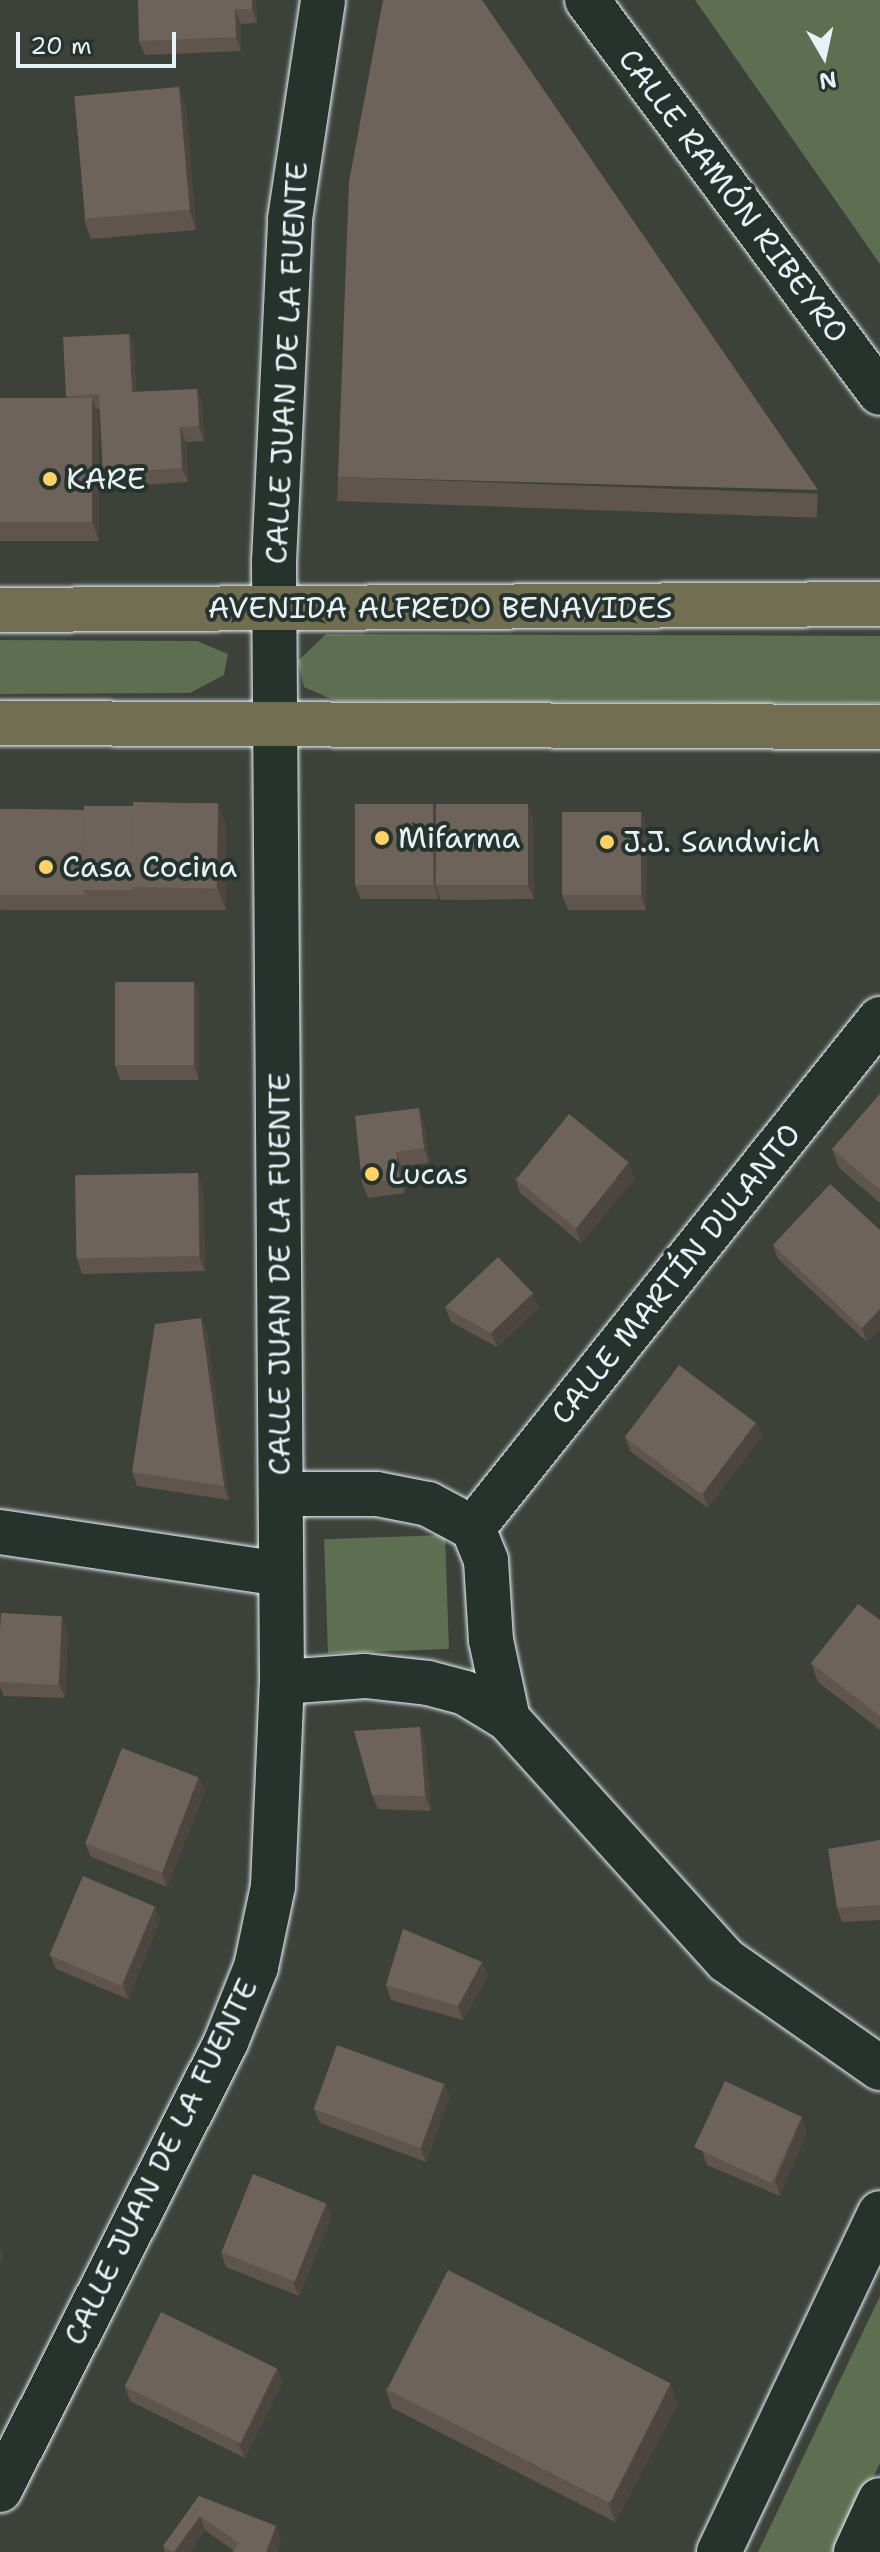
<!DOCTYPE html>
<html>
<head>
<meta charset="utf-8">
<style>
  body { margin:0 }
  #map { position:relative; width:880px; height:2552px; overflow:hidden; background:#3c413a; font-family:"Shantell Sans",sans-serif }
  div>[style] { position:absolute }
  .green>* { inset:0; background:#5e6f51; transform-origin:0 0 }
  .roads { filter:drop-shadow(0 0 2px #e8f1f8) drop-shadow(0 0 2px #e8f1f8) }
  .minor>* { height:44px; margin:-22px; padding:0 22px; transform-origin:22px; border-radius:22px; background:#26332d }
  .secondary>* { height:44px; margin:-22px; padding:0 22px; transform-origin:22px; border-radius:22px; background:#26332d }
  .primary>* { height:44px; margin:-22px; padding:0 22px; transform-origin:22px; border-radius:22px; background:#726e52 }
  .wall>* { inset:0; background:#5f554d; transform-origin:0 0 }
  .shaded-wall>* { inset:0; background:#4d453f }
  .building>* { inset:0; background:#6e635a; transform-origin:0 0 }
  .dots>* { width:22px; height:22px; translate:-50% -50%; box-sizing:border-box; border:4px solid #26332d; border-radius:50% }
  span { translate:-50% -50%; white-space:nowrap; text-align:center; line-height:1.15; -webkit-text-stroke:8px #26332d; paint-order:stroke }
  .street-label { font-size:30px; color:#e8f1f8 }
  .poi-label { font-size:30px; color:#e8f1f8 }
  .left { translate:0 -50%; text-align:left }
  .north { position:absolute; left:784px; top:16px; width:80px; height:80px; -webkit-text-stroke:6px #26332d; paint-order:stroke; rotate:171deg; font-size:22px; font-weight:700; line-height:32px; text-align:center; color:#e8f1f8 }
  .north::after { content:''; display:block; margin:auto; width:28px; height:36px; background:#e8f1f8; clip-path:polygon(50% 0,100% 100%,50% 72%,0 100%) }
  .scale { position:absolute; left:16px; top:32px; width:160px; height:36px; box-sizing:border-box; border:4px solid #e8f1f8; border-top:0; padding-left:10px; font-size:24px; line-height:28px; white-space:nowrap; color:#e8f1f8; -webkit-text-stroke:6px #26332d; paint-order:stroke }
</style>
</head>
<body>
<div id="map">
  <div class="green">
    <div style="clip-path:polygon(695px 0,880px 0,880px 264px)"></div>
    <div style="clip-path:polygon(326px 634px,880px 636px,880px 703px,336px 701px,304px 687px,298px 661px)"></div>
    <div style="clip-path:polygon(0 640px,197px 641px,228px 654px,224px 675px,190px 693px,0 694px)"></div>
    <div style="left:445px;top:1535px;width:114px;height:121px;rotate:88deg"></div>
    <div style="clip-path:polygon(880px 2296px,880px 2463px,837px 2552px,758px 2552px)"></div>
  </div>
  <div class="roads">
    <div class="minor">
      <div style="left:587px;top:0;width:490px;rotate:53.3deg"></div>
      <div style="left:281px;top:1494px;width:96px"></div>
      <div style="left:377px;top:1494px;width:52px;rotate:11.1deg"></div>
      <div style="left:428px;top:1504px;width:51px;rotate:28.1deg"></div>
      <div style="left:473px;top:1528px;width:35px;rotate:68deg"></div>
      <div style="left:486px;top:1561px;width:79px;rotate:86.4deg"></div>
      <div style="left:491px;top:1640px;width:81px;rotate:77.9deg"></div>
      <div style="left:473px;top:1528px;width:652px;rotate:-51.35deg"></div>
      <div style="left:0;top:1532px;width:284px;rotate:8.5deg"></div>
      <div style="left:282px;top:1682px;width:83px;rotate:-4.1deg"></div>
      <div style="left:365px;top:1676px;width:63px;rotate:6.3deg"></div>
      <div style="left:428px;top:1683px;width:38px;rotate:15deg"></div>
      <div style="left:465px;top:1693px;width:50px;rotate:31.2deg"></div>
      <div style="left:508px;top:1719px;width:326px;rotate:47.9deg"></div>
      <div style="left:727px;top:1961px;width:187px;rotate:35deg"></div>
      <div style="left:0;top:2490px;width:502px;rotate:-63.23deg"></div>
      <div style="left:226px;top:2042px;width:81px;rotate:-68.2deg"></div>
      <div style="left:256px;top:1967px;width:83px;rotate:-78.1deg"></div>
      <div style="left:273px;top:1886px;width:204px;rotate:-87.5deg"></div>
      <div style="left:282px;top:1682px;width:1120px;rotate:-90.41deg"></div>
      <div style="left:274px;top:562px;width:343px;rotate:-87.3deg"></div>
      <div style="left:290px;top:219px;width:221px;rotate:-81.4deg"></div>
    </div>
    <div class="secondary">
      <div style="left:719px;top:2552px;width:375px;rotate:-64.6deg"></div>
      <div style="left:856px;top:2552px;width:57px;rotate:-65.2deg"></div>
    </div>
    <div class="primary">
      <div style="left:0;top:610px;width:880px;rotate:-0.39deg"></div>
      <div style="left:0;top:723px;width:880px;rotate:0.26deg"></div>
    </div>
  </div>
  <div class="wall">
    <div style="clip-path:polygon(256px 0,257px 23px,241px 24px,241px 51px,145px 55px,139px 41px)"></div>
    <div style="clip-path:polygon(186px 106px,196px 230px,91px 239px,84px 220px)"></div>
    <div style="clip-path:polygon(129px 334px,134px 348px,136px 392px,197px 389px,202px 403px,204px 441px,186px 442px,188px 482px,108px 487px,103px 473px,100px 409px,96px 409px,99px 417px,99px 541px,0 541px,0 398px,67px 398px,66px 396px)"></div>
    <div style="left:338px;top:477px;width:480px;height:24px;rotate:2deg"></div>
    <div style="clip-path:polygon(218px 803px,226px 826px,226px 910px,1px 910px,0 907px,0 809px,84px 810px,133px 806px)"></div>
    <div style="clip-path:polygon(433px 804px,436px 811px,528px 804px,533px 818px,534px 899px,441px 900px,439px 895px,439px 899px,361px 899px,355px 885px)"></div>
    <div style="clip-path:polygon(647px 826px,646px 910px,568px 910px,562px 895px)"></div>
    <div style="clip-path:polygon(194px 982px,199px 996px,199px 1080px,120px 1080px,115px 1065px)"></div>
    <div style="clip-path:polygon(880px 1094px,880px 1203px,839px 1168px,832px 1149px)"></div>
    <div style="clip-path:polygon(424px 1123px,429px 1163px,401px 1166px,405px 1193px,368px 1198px,362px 1183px)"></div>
    <div style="clip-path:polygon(515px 1178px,635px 1178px,581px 1243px,520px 1193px)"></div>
    <div style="clip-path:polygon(203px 1187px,205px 1271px,82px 1274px,77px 1259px)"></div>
    <div style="clip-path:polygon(880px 1230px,880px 1329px,867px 1342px,778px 1259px,773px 1245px)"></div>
    <div style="clip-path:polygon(533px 1293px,538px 1308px,497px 1347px,451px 1322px,445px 1307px)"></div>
    <div style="clip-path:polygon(207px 1333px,229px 1500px,137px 1486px,132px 1472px)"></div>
    <div style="clip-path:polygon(756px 1422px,762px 1436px,708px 1508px,630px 1451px,625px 1437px)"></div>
    <div style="clip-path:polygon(880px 1620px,880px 1730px,818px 1682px,811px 1663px)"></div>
    <div style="clip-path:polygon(68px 1630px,65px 1698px,4px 1696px,0 1686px,0 1634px)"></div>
    <div style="clip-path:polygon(425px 1741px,431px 1811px,378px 1809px,372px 1795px)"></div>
    <div style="clip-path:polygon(205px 1791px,167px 1887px,91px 1857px,85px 1843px)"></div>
    <div style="clip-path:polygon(880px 1840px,880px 1920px,842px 1922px,837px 1908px)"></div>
    <div style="clip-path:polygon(155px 1906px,160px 1920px,128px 1999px,56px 1969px,50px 1955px)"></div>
    <div style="clip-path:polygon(482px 1962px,488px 1976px,463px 2020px,391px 2000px,386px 1985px)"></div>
    <div style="clip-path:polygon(444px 2083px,450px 2097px,426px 2162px,320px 2123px,314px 2109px)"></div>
    <div style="clip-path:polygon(807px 2132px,780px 2196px,707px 2165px,702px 2150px)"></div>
    <div style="clip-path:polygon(326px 2203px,331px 2218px,299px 2296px,226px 2267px,221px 2252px)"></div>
    <div style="clip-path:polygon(277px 2369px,282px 2383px,245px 2458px,130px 2401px,125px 2387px)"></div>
    <div style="clip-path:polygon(385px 2388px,678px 2404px,615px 2522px,392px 2408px)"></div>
    <div style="clip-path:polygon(199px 2496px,276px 2526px,281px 2540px,277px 2552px,233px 2552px,234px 2551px,205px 2530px,190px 2552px,165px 2552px,163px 2546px)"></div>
  </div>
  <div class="shaded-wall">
    <div style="clip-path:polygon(252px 0,256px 0,257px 23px,252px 9px)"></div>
    <div style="clip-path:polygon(235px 9px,241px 24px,241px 51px,236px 37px)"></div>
    <div style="clip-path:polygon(179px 87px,186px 106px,196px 230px,189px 210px)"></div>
    <div style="clip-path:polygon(129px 334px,134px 348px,137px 407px,132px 392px)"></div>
    <div style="clip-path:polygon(197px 389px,202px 403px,204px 441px,199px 426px)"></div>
    <div style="clip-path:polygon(92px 398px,99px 417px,99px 541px,92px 522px)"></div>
    <div style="clip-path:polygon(180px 427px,186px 442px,188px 482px,182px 468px)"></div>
    <div style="clip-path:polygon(218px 803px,226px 826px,226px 910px,217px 887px)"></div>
    <div style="clip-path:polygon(433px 804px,438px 819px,435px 885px,439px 895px,439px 899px,434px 885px)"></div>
    <div style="clip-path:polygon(528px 804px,533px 818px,534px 899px,528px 885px)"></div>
    <div style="clip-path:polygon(641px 812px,647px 826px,646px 910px,641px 896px)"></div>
    <div style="clip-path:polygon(194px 982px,199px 996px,199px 1080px,194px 1065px)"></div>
    <div style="clip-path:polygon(419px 1108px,424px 1123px,429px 1163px,424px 1148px)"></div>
    <div style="clip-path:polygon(396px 1152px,401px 1166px,405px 1193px,400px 1179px)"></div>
    <div style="clip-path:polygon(629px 1163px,635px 1178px,581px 1243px,576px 1229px)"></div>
    <div style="clip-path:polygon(198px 1173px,203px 1187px,205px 1271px,199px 1256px)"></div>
    <div style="clip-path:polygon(533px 1293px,538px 1308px,497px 1347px,491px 1333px)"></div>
    <div style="clip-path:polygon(880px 1309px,880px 1329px,867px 1342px,862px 1328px)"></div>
    <div style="clip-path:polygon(201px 1318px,207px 1333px,229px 1500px,224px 1486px)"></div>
    <div style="clip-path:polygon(756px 1422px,762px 1436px,708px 1508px,703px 1494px)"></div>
    <div style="clip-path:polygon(62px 1616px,68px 1630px,65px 1698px,59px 1684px)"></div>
    <div style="clip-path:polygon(420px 1727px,425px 1741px,431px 1811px,425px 1796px)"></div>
    <div style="clip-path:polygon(199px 1777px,205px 1791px,167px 1887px,162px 1873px)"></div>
    <div style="clip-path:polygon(155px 1906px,160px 1920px,128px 1999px,123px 1984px)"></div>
    <div style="clip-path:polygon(482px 1962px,488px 1976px,463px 2020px,458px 2006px)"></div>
    <div style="clip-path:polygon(444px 2083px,450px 2097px,426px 2162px,420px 2147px)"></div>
    <div style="clip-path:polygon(802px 2117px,807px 2132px,780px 2196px,775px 2181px)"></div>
    <div style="clip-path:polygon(326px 2203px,331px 2218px,299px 2296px,293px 2282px)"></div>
    <div style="clip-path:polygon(0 2248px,3px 2256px,0 2263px)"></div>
    <div style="clip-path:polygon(277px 2369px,282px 2383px,245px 2458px,239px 2444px)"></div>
    <div style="clip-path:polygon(671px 2384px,678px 2404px,615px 2522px,608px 2503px)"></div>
    <div style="clip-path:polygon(200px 2516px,205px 2530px,190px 2552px,174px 2552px)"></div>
    <div style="clip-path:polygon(276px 2526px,281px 2540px,277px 2552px,266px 2552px)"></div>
  </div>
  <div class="building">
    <div style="clip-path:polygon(138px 0,252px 0,252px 9px,235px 9px,236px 37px,139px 41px)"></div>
    <div style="clip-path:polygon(383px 0,482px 0,818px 490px,338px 477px,349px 182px)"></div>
    <div style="left:179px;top:87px;width:123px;height:105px;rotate:85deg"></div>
    <div style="clip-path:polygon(129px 334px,132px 392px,197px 389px,199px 426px,180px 427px,182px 468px,103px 473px,99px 394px,66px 396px,63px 337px)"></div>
    <div style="left:0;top:398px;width:92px;height:124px"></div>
    <div style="left:133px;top:802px;width:85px;height:85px;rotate:1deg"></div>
    <div style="left:355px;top:804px;width:78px;height:81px"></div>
    <div style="left:436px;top:804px;width:92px;height:81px"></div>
    <div style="clip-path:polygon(84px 806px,133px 806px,132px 887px,133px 890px,83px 890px)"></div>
    <div style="clip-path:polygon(0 809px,84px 810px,83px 890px,85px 895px,0 895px)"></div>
    <div style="left:562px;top:812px;width:79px;height:83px"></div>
    <div style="left:115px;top:982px;width:79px;height:83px"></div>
    <div style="clip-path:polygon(880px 1094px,880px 1190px,832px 1149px)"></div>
    <div style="clip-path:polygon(419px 1108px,424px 1148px,396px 1152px,400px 1179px,362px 1183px,355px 1116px)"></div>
    <div style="left:569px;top:1114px;width:77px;height:84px;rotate:39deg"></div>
    <div style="left:198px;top:1173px;width:83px;height:123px;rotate:89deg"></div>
    <div style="clip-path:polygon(830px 1184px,880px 1230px,880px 1309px,862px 1328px,773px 1245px)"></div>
    <div style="clip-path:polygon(498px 1257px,533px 1293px,491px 1333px,445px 1307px)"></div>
    <div style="clip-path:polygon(201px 1318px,224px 1486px,132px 1472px,155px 1324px)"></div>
    <div style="left:679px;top:1365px;width:96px;height:90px;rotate:37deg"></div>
    <div style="clip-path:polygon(858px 1604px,880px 1620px,880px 1716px,811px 1663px)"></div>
    <div style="left:1px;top:1613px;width:61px;height:69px;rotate:3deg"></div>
    <div style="clip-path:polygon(420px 1727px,425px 1796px,372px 1795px,354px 1731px)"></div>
    <div style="left:122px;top:1748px;width:82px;height:102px;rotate:21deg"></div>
    <div style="clip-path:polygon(880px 1840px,880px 1905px,837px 1908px,828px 1849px)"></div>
    <div style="left:83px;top:1876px;width:78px;height:86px;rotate:23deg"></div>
    <div style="clip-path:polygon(403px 1929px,482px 1962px,458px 2006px,386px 1985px)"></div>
    <div style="left:337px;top:2045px;width:114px;height:68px;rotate:20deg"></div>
    <div style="left:725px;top:2081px;width:85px;height:73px;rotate:25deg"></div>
    <div style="left:253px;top:2174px;width:79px;height:84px;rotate:22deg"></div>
    <div style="left:448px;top:2270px;width:250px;height:134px;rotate:27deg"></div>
    <div style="left:161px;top:2312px;width:129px;height:83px;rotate:26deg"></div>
    <div style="clip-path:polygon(199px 2496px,276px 2526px,266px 2552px,233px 2552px,239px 2543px,200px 2516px,174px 2552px,163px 2546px)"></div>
  </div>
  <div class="dots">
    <div style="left:50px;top:479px;background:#ffd166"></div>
    <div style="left:382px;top:838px;background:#ffd166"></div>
    <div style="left:607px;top:842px;background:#ffd166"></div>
    <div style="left:46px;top:867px;background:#ffd166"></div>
    <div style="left:372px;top:1174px;background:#ffd166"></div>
  </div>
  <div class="street-label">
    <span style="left:733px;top:196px;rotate:53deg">CALLE RAMÓN RIBEYRO</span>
    <span style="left:287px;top:363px;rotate:-87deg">CALLE JUAN DE LA FUENTE</span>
    <span style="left:440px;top:608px">AVENIDA ALFREDO BENAVIDES</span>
    <span style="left:280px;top:1274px;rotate:-90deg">CALLE JUAN DE LA FUENTE</span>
    <span style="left:676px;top:1274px;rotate:-51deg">CALLE MARTÍN DULANTO</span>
    <span style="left:161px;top:2162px;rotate:-64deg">CALLE JUAN DE LA FUENTE</span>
  </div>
  <div class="poi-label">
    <span class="left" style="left:66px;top:479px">KARE</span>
    <span class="left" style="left:398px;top:838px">Mifarma</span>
    <span class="left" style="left:623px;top:842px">J.J. Sandwich</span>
    <span class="left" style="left:62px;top:867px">Casa Cocina</span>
    <span class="left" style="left:388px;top:1174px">Lucas</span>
  </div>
  <div class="north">N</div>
  <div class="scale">20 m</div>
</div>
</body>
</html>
